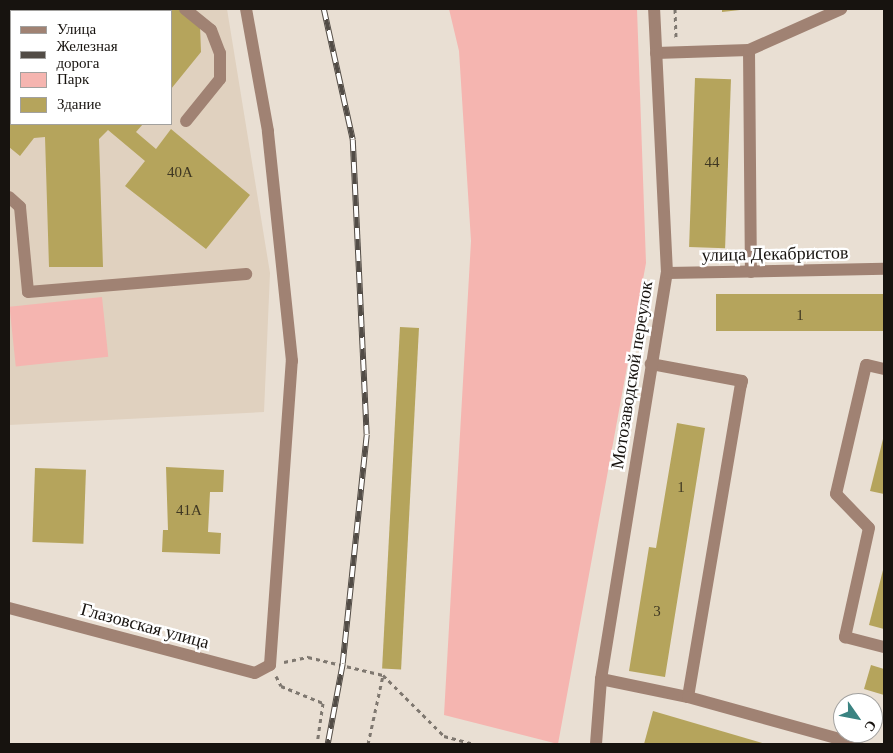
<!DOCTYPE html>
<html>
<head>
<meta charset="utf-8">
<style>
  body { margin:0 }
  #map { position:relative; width:893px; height:753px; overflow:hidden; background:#e9dfd3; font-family:Georgia,serif }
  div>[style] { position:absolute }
  .built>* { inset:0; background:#e0d1bf }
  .green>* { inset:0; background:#f5b5b0; transform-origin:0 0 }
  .building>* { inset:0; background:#b5a45c; transform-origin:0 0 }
  .path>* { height:3px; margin-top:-1.5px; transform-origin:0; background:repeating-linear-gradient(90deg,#7f7870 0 4px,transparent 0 8px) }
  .minor>* { height:12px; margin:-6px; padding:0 6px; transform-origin:6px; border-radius:6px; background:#a08273 }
  .rail>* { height:5.5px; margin-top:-2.75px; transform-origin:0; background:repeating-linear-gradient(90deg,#fff 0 11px,#524c46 0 22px); box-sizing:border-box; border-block:1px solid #524c46 }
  span { translate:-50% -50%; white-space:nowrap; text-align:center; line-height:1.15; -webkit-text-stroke:5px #fff; paint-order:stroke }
  .number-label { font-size:15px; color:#3e3722 }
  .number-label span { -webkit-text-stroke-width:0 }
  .street-label { font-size:18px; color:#17130f }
  .frame { position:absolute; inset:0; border:10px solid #17130f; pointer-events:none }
  .legend { position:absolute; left:10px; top:10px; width:162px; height:115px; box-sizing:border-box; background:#fff; border:1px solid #a2a19f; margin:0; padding:6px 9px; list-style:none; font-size:15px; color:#17130f }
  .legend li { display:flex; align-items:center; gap:10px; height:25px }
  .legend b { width:25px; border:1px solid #a2a19f }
  .north { position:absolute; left:833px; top:693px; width:50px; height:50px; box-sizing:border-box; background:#fff; border:1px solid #a2a19f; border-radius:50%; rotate:123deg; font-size:14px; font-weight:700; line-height:20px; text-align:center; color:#17130f }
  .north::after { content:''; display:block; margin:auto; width:18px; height:22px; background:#3a8381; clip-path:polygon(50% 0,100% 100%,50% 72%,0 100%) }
</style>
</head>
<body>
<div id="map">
  <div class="built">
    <div style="clip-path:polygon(evenodd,9px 9px,227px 9px,270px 273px,264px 412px,9px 425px,9px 9px,11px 11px,171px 11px,171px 124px,11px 124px,11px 11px)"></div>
  </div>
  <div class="green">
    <div style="clip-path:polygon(449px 9px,637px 9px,646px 263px,558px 744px,444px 715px,471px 241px,459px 51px)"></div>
    <div style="left:102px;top:297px;width:60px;height:93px;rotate:84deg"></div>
  </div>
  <div class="building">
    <div style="clip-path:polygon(9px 9px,22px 9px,11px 11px,9px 26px)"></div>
    <div style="clip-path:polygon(107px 9px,180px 9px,200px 25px,201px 52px,171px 89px,171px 11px)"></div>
    <div style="clip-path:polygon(722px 9px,740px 9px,740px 10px,722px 12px)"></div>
    <div style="clip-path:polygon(9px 76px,11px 124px,143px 124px,136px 132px,156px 149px,171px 129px,250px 195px,206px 249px,125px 186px,145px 161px,108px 130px,99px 139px,103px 267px,49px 267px,45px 137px,34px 138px,20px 156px,9px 147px)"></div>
    <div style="left:695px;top:78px;width:36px;height:169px;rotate:2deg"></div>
    <div style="left:884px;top:294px;width:37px;height:168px;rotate:90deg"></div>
    <div style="left:400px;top:327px;width:19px;height:342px;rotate:3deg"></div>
    <div style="clip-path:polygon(677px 423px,705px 428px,665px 677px,629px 671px,649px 547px,656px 548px)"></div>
    <div style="clip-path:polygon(884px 435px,884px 494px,870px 491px)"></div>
    <div style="clip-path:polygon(166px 467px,224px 470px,223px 492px,210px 492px,208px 532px,221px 533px,220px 554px,162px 552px,163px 530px,168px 530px)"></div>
    <div style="left:35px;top:468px;width:51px;height:74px;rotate:2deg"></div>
    <div style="clip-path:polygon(884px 566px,884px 629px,869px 625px)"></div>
    <div style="clip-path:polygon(871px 665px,884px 669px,884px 695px,864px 689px)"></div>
    <div style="clip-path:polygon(653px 711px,766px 744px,644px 744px)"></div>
  </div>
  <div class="path">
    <div style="left:675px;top:9px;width:30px;rotate:88deg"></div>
    <div style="left:284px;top:662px;width:25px;rotate:-12deg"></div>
    <div style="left:308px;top:657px;width:77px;rotate:13.5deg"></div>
    <div style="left:383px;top:675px;width:86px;rotate:45deg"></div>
    <div style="left:444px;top:736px;width:31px;rotate:15deg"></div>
    <div style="left:276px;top:676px;width:11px;rotate:63deg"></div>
    <div style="left:281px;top:686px;width:45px;rotate:22deg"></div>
    <div style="left:323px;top:703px;width:41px;rotate:98.3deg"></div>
    <div style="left:368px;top:744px;width:71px;rotate:-77.7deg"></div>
  </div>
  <div class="minor">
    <div style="left:185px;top:9px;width:33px;rotate:39deg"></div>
    <div style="left:211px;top:30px;width:25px;rotate:69deg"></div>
    <div style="left:220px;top:53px;width:26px;rotate:90deg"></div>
    <div style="left:220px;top:79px;width:54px;rotate:129deg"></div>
    <div style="left:749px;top:50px;width:222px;rotate:89.5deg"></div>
    <div style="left:656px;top:53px;width:93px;rotate:-1.8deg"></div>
    <div style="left:749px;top:50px;width:101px;rotate:-24deg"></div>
    <div style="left:9px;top:197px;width:15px;rotate:42deg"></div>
    <div style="left:20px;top:207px;width:85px;rotate:84.6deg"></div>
    <div style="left:28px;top:292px;width:219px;rotate:-4.7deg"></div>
    <div style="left:667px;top:273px;width:217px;rotate:-1.1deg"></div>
    <div style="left:884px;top:369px;width:18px;rotate:-167deg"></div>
    <div style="left:866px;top:365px;width:132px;rotate:103.1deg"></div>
    <div style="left:836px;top:494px;width:47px;rotate:45.9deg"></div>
    <div style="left:869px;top:528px;width:112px;rotate:102.4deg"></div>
    <div style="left:845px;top:637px;width:40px;rotate:14.4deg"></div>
    <div style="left:9px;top:608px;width:254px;rotate:14.8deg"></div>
    <div style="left:255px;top:673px;width:17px;rotate:-28deg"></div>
    <div style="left:270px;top:665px;width:305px;rotate:-85.9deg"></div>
    <div style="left:292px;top:361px;width:231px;rotate:-96deg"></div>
    <div style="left:268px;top:131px;width:124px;rotate:-100.2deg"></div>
    <div style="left:601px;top:679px;width:89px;rotate:11.7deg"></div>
    <div style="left:688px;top:697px;width:316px;rotate:-80.4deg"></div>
    <div style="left:741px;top:385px;width:4px;rotate:-76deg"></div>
    <div style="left:742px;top:381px;width:93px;rotate:-169.4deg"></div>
    <div style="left:688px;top:697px;width:175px;rotate:15.5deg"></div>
    <div style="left:596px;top:744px;width:65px;rotate:-85.6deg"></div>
    <div style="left:601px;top:679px;width:411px;rotate:-80.8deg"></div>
    <div style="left:667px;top:273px;width:264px;rotate:-92.8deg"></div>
  </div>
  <div class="rail">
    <div style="left:324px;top:9px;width:134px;rotate:77.5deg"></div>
    <div style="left:353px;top:140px;width:295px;rotate:87.3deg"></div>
    <div style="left:367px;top:435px;width:230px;rotate:96deg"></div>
    <div style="left:343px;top:664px;width:81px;rotate:100.6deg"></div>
  </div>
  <div class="number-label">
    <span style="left:712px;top:163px">44</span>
    <span style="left:180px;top:173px">40А</span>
    <span style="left:800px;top:316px">1</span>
    <span style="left:681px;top:488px">1</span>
    <span style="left:189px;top:511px">41А</span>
    <span style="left:657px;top:612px">3</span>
  </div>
  <div class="street-label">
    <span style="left:775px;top:254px;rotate:-1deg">улица Декабристов</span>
    <span style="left:632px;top:375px;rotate:-81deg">Мотозаводской переулок</span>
    <span style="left:145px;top:626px;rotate:15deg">Глазовская улица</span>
  </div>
  <div class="frame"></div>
  <ul class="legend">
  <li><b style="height:6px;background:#a08273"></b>Улица</li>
  <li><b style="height:6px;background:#524c46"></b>Железная дорога</li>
  <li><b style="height:14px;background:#f5b5b0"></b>Парк</li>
  <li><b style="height:14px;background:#b5a45c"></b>Здание</li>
  </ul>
  <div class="north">С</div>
</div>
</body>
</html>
